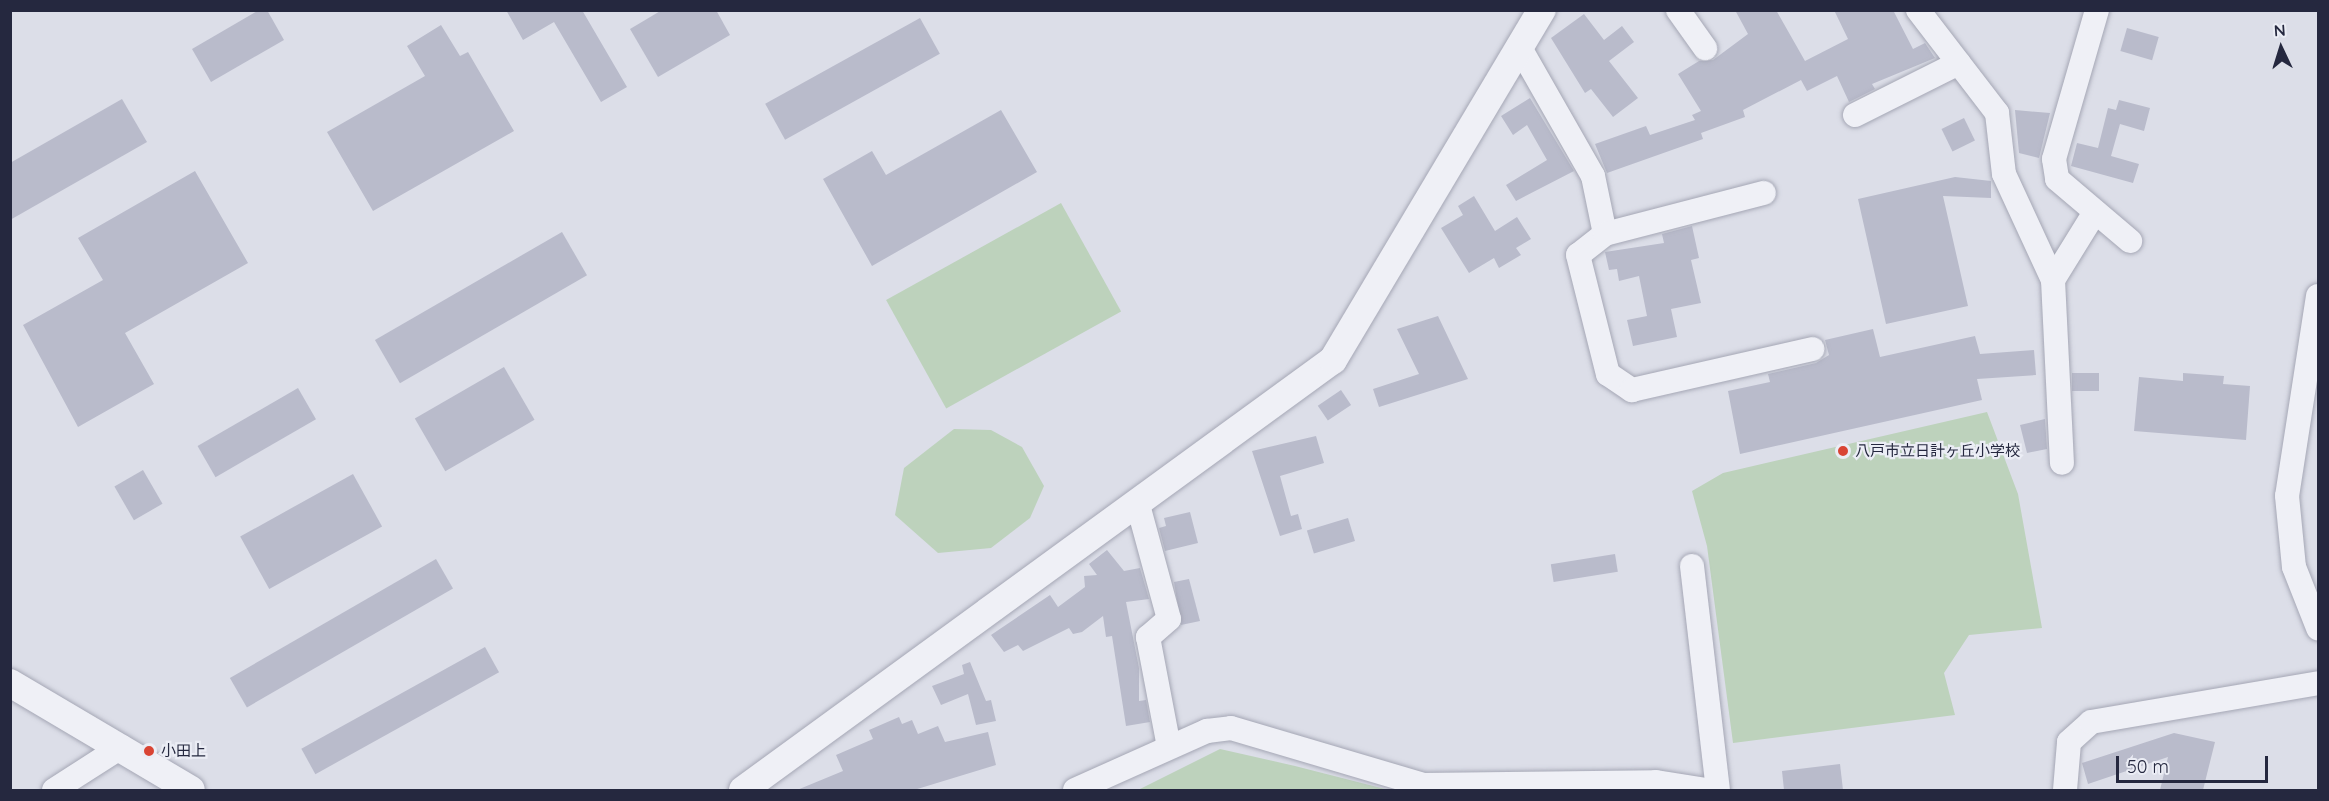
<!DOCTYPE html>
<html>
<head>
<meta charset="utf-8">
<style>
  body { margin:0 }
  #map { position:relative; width:2329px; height:801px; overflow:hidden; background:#dcdee8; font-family:Quicksand,"Noto Sans JP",sans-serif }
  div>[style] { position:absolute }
  .green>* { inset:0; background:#bdd2bc; transform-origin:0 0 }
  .building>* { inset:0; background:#b9bbcb; transform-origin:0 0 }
  .roads { filter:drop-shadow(0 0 2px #a5a7b5) drop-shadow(0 0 2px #a5a7b5) }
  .minor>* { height:24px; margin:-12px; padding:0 12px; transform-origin:12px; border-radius:12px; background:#eff0f6 }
  .tertiary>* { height:28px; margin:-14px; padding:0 14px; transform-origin:14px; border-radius:14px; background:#eff0f6 }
  .dots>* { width:16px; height:16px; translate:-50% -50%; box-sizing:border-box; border:3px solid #ebedf5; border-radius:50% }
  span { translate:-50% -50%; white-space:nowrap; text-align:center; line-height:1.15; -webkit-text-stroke:4.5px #ebedf5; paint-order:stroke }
  .poi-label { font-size:15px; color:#25283f }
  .left { translate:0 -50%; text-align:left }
  .frame { position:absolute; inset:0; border:12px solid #25283f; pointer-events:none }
  .north { position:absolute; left:2251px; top:18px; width:60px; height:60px; -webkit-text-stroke:4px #ebedf5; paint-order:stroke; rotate:356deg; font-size:16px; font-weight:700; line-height:24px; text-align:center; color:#25283f }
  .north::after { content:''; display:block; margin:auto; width:21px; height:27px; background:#25283f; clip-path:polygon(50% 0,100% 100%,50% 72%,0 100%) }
  .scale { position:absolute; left:2116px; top:756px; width:152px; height:27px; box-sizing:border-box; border:3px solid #25283f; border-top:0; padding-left:8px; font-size:18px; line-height:21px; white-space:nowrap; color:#25283f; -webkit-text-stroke:4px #ebedf5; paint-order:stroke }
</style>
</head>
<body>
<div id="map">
  <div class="green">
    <div style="left:1061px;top:203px;width:124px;height:200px;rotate:61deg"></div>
    <div style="clip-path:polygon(1987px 412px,2018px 494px,2042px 628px,1969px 635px,1944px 673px,1955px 715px,1733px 743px,1707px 546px,1692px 491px,1723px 473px)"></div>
    <div style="clip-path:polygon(954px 429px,991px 430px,1022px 447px,1044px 486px,1030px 518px,991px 548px,938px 553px,895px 515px,904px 468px)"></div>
    <div style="clip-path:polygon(1220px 749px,1295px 766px,1389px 790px,1138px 790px)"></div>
  </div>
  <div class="building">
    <div style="clip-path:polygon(259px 10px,267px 10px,284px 40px,211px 82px,192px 49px)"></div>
    <div style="clip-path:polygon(506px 10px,582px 10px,627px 87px,601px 102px,554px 22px,523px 40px)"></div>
    <div style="clip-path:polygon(662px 10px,716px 10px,730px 35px,658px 77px,630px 29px)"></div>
    <div style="clip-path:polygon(1735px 10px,1776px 10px,1805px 61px,1848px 39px,1834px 10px,1893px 10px,1913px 49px,1925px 43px,1935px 58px,1872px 84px,1875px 89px,1849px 102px,1837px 76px,1807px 91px,1801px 80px,1743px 110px,1745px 117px,1701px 133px,1703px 139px,1607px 173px,1595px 144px,1646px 126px,1650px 135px,1695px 120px,1692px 115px,1701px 111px,1678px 74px,1699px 61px,1713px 60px,1748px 34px)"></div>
    <div style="clip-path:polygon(1584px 14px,1604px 40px,1622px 26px,1634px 42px,1609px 61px,1638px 98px,1613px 117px,1591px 89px,1585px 93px,1551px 38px)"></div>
    <div style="left:920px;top:18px;width:41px;height:177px;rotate:61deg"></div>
    <div style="clip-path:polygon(441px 25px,460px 56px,468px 52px,514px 131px,373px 211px,327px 132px,425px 76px,407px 46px)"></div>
    <div style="left:2127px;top:28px;width:33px;height:24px;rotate:16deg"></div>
    <div style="clip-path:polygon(1530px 98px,1574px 171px,1516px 201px,1506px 185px,1547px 160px,1527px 125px,1513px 135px,1501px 116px)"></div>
    <div style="clip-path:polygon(122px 99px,147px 142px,10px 220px,10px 163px)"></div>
    <div style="clip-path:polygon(2119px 100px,2150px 108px,2144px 131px,2120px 124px,2111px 156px,2139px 164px,2133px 183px,2071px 166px,2077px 143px,2098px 148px,2108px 108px,2116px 110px)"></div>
    <div style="clip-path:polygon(1001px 110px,1037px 172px,872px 266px,823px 179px,872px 151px,886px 175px)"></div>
    <div style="clip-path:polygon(2015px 110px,2050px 113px,2039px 158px,2019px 153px)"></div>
    <div style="left:1964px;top:118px;width:25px;height:25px;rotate:64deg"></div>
    <div style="clip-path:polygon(195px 171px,248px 263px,125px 333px,154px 384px,78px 427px,23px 325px,103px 280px,78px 238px)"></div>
    <div style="clip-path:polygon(1955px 177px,1991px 181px,1991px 198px,1943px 196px,1968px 306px,1886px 324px,1858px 199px)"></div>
    <div style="clip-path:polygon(1474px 196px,1495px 231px,1517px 217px,1531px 239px,1516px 248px,1521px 255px,1499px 268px,1494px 258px,1469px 273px,1441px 228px,1463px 215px,1458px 206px)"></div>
    <div style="clip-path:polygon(1692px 226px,1699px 258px,1691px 260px,1701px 303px,1671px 309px,1677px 337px,1633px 346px,1627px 320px,1647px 316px,1639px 276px,1619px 281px,1617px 269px,1609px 270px,1605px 252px,1664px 243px,1662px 234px)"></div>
    <div style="left:562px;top:232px;width:50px;height:216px;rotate:60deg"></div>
    <div style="clip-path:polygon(1438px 316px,1468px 379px,1379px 407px,1373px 389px,1419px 374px,1397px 329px)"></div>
    <div style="clip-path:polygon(1873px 329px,1880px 357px,1975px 336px,1980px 354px,2034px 350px,2036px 375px,1977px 379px,1982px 400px,1740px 454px,1728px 391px,1770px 382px,1768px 374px,1816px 363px,1829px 355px,1825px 340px)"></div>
    <div style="left:504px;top:367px;width:61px;height:103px;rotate:60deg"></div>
    <div style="left:2072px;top:373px;width:27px;height:18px"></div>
    <div style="clip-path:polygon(2183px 373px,2224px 376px,2223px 384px,2250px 386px,2246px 440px,2134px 431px,2139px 377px,2183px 381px)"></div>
    <div style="left:298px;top:388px;width:36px;height:116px;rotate:60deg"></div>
    <div style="left:1341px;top:390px;width:18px;height:28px;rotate:56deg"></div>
    <div style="clip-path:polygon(2045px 419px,2047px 449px,2027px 453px,2020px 425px)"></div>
    <div style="clip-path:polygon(1316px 436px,1324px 463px,1280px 476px,1291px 516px,1298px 514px,1302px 529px,1280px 536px,1252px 451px)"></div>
    <div style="left:143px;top:470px;width:39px;height:33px;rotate:60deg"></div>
    <div style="left:353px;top:474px;width:60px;height:129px;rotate:61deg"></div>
    <div style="clip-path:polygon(1190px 512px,1198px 543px,1165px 551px,1159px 528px,1166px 526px,1164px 518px)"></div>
    <div style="left:1348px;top:518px;width:24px;height:43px;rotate:73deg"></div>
    <div style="clip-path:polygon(1107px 550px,1124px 571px,1140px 568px,1149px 599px,1126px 602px,1139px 668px,1139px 701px,1146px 700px,1150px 722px,1126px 726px,1112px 636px,1106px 637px,1103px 616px,1082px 632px,1073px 634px,1069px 628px,1023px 651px,1018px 645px,1004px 652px,991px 635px,1050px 595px,1058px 607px,1085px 587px,1084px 576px,1097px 575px,1089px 564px)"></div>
    <div style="left:1615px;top:554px;width:18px;height:65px;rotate:81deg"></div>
    <div style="left:436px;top:559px;width:34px;height:238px;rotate:60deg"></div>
    <div style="clip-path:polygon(1189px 579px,1200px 621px,1181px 625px,1174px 582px)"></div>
    <div style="left:485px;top:647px;width:29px;height:210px;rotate:61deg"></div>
    <div style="clip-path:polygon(970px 662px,986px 701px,991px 700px,996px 721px,976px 725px,968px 694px,941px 705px,932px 686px,964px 674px,962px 665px)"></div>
    <div style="clip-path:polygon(899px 717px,902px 724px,912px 720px,918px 734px,938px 726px,945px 742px,988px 732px,996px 765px,914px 790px,797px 790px,843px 771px,836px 755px,873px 739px,869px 730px)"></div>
    <div style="clip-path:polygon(2174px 733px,2215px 742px,2203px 790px,2160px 790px,2168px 757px,2088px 784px,2082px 763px)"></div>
    <div style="clip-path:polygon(1840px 764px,1843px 790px,1784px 790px,1782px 771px)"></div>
  </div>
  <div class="roads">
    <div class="minor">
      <div style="left:1678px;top:10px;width:47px;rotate:54.6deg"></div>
      <div style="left:1918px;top:10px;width:130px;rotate:52.5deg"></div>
      <div style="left:1997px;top:113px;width:61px;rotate:83.5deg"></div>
      <div style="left:2004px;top:174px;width:117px;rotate:65.2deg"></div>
      <div style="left:2053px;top:280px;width:183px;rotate:87.2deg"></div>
      <div style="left:2097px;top:10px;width:155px;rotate:106.1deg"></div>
      <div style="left:2054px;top:159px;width:20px;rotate:81deg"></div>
      <div style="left:2057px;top:179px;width:96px;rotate:40.3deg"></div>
      <div style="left:1520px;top:48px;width:147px;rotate:60.3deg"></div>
      <div style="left:1593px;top:176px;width:59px;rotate:78.3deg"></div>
      <div style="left:1605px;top:234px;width:34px;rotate:142deg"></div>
      <div style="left:1578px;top:255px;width:123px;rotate:75.9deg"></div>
      <div style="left:1608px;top:374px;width:29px;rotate:34deg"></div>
      <div style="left:1632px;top:390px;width:185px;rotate:-12.8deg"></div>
      <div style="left:1855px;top:115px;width:116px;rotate:-26.6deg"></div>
      <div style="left:1605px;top:234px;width:164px;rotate:-14.5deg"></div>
      <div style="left:2053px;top:280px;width:80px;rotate:-58.3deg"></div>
      <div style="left:2318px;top:296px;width:202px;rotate:98.8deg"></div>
      <div style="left:2287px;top:496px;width:71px;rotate:84.4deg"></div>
      <div style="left:2294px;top:567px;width:66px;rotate:68.5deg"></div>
      <div style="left:1138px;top:505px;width:118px;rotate:74.8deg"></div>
      <div style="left:1169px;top:619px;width:28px;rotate:139deg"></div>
      <div style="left:1148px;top:637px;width:112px;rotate:79.2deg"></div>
      <div style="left:1692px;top:566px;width:226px;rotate:83.4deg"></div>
      <div style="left:54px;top:790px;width:80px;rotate:-32.7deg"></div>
      <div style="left:1075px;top:790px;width:145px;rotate:-24.1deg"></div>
      <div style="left:1207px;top:731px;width:24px;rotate:-7deg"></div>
      <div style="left:1231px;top:728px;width:200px;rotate:16.5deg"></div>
      <div style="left:1423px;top:785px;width:233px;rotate:-0.7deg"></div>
      <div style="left:1656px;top:782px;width:51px;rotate:9.1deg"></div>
      <div style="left:2065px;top:790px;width:48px;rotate:-85.2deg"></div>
      <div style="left:2069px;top:742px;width:30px;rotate:-42deg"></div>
      <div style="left:2091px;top:722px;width:230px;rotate:-9.7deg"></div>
    </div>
    <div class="tertiary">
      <div style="left:10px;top:683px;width:210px;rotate:30.6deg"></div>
      <div style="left:743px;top:790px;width:730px;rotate:-36.09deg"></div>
      <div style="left:1333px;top:360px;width:408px;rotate:-59.2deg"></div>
    </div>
  </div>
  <div class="dots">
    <div style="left:1843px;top:451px;background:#d94434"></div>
    <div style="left:149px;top:751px;background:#d94434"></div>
  </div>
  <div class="poi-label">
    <span class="left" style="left:1855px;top:451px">八戸市立日計ヶ丘小学校</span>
    <span class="left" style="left:161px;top:751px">小田上</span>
  </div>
  <div class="frame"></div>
  <div class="north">N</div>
  <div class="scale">50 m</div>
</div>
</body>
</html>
